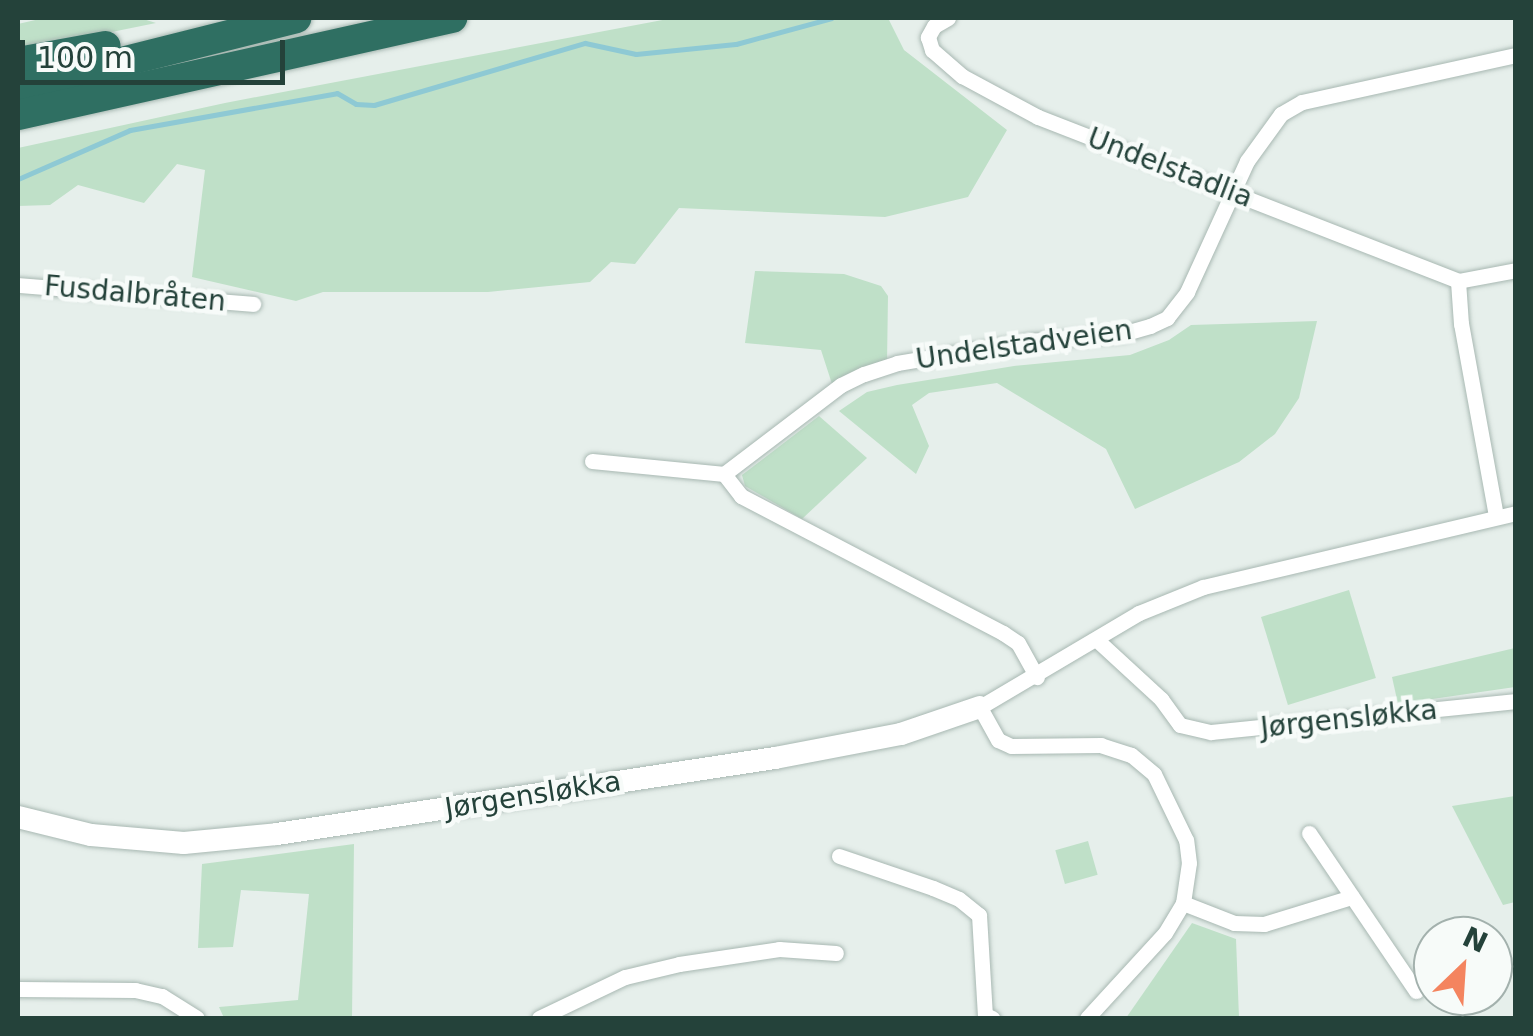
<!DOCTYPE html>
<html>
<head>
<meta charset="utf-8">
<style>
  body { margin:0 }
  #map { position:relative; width:1533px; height:1036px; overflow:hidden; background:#e6efeb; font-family:"DejaVu Sans",sans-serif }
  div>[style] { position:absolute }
  .green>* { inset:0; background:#bfe0c8; transform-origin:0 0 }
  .stream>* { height:5px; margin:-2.5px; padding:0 2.5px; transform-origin:2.5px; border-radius:2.5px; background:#8ec9d4 }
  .roads { filter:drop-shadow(0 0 2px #a8b8b2) drop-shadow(0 0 2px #a8b8b2) }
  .street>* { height:15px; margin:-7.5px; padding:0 7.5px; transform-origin:7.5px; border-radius:7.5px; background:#fff }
  .secondary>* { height:22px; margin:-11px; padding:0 11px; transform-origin:11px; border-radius:11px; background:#fff }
  .highway>* { height:30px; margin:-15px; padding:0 15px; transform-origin:15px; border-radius:15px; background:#2f6f62 }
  span { translate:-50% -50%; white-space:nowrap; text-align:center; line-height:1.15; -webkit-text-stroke:9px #f7fbf9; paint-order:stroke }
  .street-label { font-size:28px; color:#24423a }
  .frame { position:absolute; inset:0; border:20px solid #24423a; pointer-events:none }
  .north { position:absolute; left:1413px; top:916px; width:100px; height:100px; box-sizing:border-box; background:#f7fbf9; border:2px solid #a3b1ad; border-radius:50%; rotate:25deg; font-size:28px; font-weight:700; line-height:40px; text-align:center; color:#24423a }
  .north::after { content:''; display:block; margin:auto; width:35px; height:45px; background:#f4845f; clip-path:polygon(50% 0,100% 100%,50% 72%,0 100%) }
  .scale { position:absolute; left:20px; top:40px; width:265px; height:45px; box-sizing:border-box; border:5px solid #24423a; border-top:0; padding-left:12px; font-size:30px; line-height:35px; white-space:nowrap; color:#24423a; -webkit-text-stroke:8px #f7fbf9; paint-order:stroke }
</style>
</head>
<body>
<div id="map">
  <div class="green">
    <div style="clip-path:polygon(44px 18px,140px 18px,156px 23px,18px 51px,18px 24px)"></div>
    <div style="clip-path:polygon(673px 18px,888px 18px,904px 50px,1007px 130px,968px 197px,885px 217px,679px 208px,635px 264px,611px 262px,590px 282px,488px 292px,323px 292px,296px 301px,192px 277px,205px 170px,177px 164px,144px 203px,78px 185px,50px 205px,18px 206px,18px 148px,225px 103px)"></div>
    <div style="clip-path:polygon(755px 271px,844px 274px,881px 286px,888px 296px,887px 363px,832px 384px,821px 350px,745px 343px)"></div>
    <div style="clip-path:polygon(1317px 321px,1299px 398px,1275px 434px,1239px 462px,1135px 509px,1106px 449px,997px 383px,929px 393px,912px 405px,929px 446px,916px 474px,839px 411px,867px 392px,897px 385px,1014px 366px,1130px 355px,1169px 340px,1191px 325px)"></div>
    <div style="clip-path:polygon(819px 416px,867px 458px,802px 519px,745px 486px,742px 475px)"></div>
    <div style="left:1349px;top:590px;width:92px;height:92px;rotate:73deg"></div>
    <div style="clip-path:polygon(1515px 648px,1515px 687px,1398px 704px,1392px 677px)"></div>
    <div style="clip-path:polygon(1515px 796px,1515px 902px,1503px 905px,1452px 806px)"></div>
    <div style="left:1088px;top:841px;width:35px;height:34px;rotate:74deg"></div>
    <div style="clip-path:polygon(354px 844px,352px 1018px,224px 1018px,219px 1007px,298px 1000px,309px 894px,241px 890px,233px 947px,198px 948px,202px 864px)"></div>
    <div style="clip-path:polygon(1192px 923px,1236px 939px,1239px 1018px,1126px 1018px)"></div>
  </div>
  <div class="stream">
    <div style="left:18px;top:179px;width:122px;rotate:-23.6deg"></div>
    <div style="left:130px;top:130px;width:210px;rotate:-10.1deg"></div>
    <div style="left:337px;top:93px;width:22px;rotate:30deg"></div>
    <div style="left:356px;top:104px;width:18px;rotate:3deg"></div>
    <div style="left:374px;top:105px;width:220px;rotate:-16.4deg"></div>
    <div style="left:585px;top:43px;width:52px;rotate:12.2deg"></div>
    <div style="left:636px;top:54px;width:100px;rotate:-5.7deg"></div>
    <div style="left:736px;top:44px;width:99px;rotate:-15.2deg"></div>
  </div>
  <div class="roads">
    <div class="street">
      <div style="left:948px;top:18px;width:16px;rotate:150deg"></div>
      <div style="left:934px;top:26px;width:13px;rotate:119deg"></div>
      <div style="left:928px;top:37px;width:14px;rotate:73deg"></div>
      <div style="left:932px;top:50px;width:40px;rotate:41deg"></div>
      <div style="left:962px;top:76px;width:86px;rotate:28.3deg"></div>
      <div style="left:1038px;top:117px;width:451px;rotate:21.3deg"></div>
      <div style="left:18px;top:285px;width:236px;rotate:4.6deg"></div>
      <div style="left:592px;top:461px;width:133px;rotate:5.6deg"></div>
      <div style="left:724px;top:474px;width:147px;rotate:-37.3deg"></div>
      <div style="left:841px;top:385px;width:25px;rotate:-26deg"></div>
      <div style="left:864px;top:374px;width:35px;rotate:-18deg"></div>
      <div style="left:897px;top:363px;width:134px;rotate:-9.5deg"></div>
      <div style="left:1029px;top:341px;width:93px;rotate:-4.3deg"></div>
      <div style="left:1122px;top:334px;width:29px;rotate:-16deg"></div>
      <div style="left:1150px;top:326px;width:19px;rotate:-25deg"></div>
      <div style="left:1167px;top:318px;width:33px;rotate:-52deg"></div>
      <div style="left:1187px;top:292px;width:144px;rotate:-65.4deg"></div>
      <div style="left:1247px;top:161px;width:58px;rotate:-54.1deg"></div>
      <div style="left:1281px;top:114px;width:24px;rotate:-30deg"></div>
      <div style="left:1302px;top:102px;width:219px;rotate:-12.4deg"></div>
      <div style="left:724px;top:474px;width:28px;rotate:52deg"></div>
      <div style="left:741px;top:496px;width:296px;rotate:27.6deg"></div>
      <div style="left:1003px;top:633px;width:18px;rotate:34deg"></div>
      <div style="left:1018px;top:643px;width:39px;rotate:61deg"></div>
      <div style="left:1496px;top:516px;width:195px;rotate:-100.3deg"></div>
      <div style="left:1461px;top:324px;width:43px;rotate:-94deg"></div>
      <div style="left:1458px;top:281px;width:59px;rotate:-10.7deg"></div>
      <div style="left:1098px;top:641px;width:86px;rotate:42.6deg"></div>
      <div style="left:1161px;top:699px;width:32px;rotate:54deg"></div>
      <div style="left:1180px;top:725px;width:32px;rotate:13deg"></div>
      <div style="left:1211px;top:732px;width:307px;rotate:-5.8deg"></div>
      <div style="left:1309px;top:833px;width:191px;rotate:55.9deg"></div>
      <div style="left:839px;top:856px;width:99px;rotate:18.8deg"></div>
      <div style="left:933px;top:888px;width:28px;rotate:23deg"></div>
      <div style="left:959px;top:899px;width:26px;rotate:39deg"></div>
      <div style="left:979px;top:915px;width:100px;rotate:86.6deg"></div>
      <div style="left:985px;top:1015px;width:8px;rotate:23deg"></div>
      <div style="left:1183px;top:903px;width:55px;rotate:21.4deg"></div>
      <div style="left:1234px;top:923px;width:30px;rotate:2deg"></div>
      <div style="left:1264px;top:924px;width:92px;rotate:-17.1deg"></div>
      <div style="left:18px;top:989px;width:117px;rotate:0.5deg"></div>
      <div style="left:135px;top:990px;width:28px;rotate:13deg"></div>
      <div style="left:162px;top:996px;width:41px;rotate:32.2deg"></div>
      <div style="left:539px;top:1018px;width:95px;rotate:-25.5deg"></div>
      <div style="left:625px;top:977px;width:56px;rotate:-13.5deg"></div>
      <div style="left:679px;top:964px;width:101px;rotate:-8.5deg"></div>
      <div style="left:779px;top:949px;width:57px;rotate:4deg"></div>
      <div style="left:1087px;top:1018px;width:115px;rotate:-47.5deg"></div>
      <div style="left:1165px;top:933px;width:35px;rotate:-59deg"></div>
      <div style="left:1183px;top:903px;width:40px;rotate:-81.5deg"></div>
      <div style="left:1189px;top:863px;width:23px;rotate:-97deg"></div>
      <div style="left:1186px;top:840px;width:73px;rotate:-115.9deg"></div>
      <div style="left:1154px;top:774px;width:30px;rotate:-140deg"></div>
      <div style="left:1131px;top:755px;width:32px;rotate:-162deg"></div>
      <div style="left:1101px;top:745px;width:90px;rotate:179.4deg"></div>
      <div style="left:1011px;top:746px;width:14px;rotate:-155deg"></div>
      <div style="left:998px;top:740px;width:38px;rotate:-119deg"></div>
      <div style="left:980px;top:707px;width:185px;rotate:-30.6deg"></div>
      <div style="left:1139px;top:613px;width:69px;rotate:-22.1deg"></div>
      <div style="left:1203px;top:587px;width:322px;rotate:-13.3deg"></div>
    </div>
    <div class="secondary">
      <div style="left:18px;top:817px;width:75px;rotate:13.9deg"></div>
      <div style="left:91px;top:835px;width:93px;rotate:4.9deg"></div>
      <div style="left:184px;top:843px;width:93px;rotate:-5.5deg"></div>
      <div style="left:277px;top:834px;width:504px;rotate:-8.68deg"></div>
      <div style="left:775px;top:758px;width:128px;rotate:-10.8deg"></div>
      <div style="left:901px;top:734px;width:83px;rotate:-18.9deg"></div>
    </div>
    <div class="highway">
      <div style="left:18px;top:62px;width:89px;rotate:-10.3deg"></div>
      <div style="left:18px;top:88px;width:287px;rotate:-14.1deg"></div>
      <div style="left:18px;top:115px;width:445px;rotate:-12.6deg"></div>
    </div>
  </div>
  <div class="street-label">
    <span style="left:1170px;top:168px;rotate:21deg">Undelstadlia</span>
    <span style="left:135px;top:294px;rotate:5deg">Fusdalbråten</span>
    <span style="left:1024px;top:345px;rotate:-8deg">Undelstadveien</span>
    <span style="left:1349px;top:719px;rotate:-6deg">Jørgensløkka</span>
    <span style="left:533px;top:795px;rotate:-9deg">Jørgensløkka</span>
  </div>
  <div class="frame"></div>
  <div class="north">N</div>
  <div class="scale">100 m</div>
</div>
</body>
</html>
